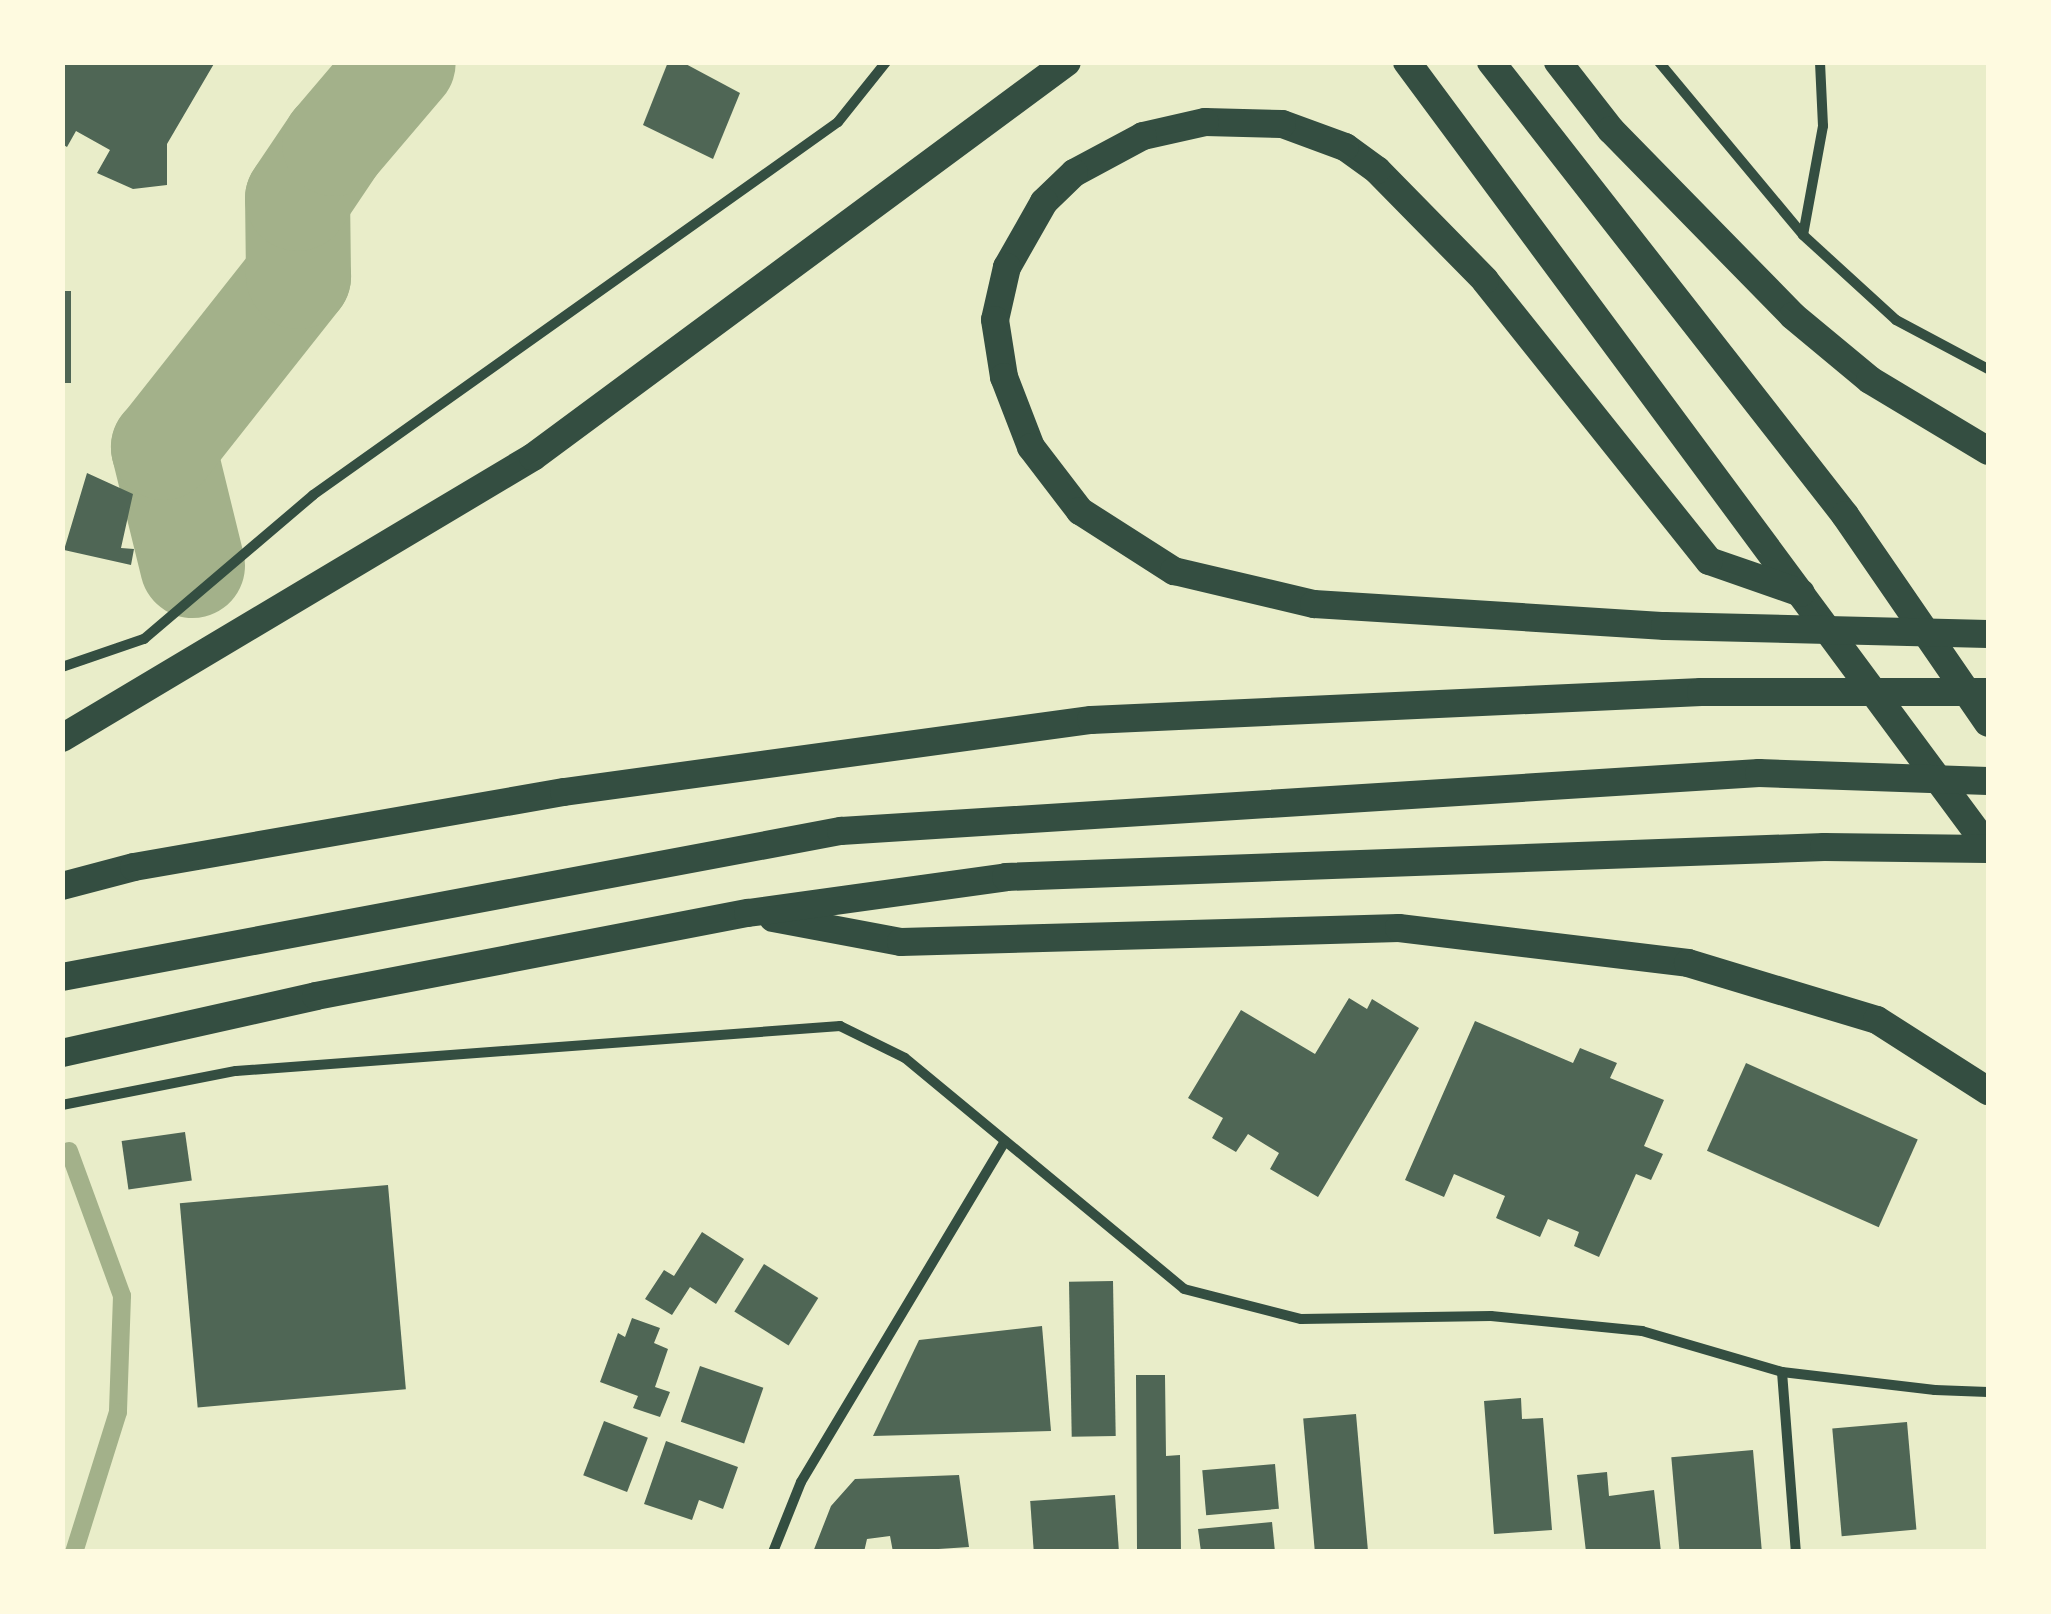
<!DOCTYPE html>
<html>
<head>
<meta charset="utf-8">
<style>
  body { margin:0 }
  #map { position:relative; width:2051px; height:1614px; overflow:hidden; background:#e9edc9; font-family:"Archivo Narrow",sans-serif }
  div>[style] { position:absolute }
  .stream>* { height:18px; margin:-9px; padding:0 9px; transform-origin:9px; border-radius:9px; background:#a3b18a }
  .river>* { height:105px; margin:-52.5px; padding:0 52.5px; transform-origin:52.5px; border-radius:52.5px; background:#a3b18a }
  .building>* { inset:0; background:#4f6655; transform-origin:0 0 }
  .minor>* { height:10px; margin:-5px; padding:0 5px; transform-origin:5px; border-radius:5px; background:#344e41 }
  .trunk>* { height:28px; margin:-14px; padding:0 14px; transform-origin:14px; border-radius:14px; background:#344e41 }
  span { translate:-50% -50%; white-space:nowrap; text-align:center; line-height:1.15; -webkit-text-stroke:8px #fefae0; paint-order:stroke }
  .frame { position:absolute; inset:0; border:65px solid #fefae0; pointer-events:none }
</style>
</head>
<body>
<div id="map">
  <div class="stream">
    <div style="left:69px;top:1151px;width:154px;rotate:69.9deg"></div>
    <div style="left:122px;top:1296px;width:116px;rotate:92deg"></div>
    <div style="left:118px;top:1412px;width:147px;rotate:107.4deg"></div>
  </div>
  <div class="river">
    <div style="left:192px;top:565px;width:122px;rotate:-103.8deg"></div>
    <div style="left:163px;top:447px;width:218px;rotate:-51.7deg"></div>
    <div style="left:298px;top:276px;width:78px;rotate:-90.7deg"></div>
    <div style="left:297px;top:198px;width:66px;rotate:-56.1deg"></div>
    <div style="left:334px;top:143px;width:106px;rotate:-49.6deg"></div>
  </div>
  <div class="building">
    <div style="clip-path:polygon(62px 62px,215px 62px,167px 144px,167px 185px,133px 189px,97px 173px,110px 150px,76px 131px,67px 147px,62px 144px)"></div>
    <div style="clip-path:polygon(668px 62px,682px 62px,740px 93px,713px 159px,643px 125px)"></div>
    <div style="left:62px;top:291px;width:9px;height:92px"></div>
    <div style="clip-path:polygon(87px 473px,133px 494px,121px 548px,134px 549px,131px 565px,64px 550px)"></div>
    <div style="clip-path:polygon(1349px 998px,1367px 1009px,1372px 999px,1419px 1028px,1318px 1197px,1270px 1169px,1279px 1153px,1248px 1134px,1236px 1152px,1212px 1138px,1223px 1118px,1188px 1098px,1241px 1010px,1315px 1054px)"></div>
    <div style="clip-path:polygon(1475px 1021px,1573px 1063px,1580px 1048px,1617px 1063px,1610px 1078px,1664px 1100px,1644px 1146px,1663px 1154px,1651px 1180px,1636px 1174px,1599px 1257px,1574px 1246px,1579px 1232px,1548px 1219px,1540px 1237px,1496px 1218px,1505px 1196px,1454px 1174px,1444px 1197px,1405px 1180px)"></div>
    <div style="left:1746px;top:1063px;width:188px;height:96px;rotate:24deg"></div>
    <div style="left:185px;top:1132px;width:49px;height:64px;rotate:82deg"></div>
    <div style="left:388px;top:1185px;width:205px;height:209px;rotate:85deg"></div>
    <div style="clip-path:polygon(702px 1232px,744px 1259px,716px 1304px,690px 1287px,672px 1315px,645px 1299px,664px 1270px,674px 1276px)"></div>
    <div style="left:764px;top:1264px;width:64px;height:56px;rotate:32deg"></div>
    <div style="left:1113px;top:1281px;width:155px;height:44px;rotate:89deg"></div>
    <div style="clip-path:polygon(632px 1318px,660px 1328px,654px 1343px,668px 1349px,655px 1387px,670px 1392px,660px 1417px,633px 1408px,638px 1396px,600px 1382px,618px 1333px,625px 1337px)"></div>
    <div style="clip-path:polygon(1042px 1326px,1051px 1431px,873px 1436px,919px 1340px)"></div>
    <div style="left:700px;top:1366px;width:67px;height:59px;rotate:19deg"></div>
    <div style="clip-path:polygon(1136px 1375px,1165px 1375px,1166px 1456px,1180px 1455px,1181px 1552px,1137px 1552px)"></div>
    <div style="clip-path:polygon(1521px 1398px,1522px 1419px,1543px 1418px,1552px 1530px,1494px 1534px,1484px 1401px)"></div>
    <div style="left:1356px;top:1414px;width:139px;height:53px;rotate:85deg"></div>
    <div style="left:604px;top:1421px;width:47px;height:58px;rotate:21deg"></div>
    <div style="left:1907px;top:1422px;width:108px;height:75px;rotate:85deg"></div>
    <div style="clip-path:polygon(666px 1441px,738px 1467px,723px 1509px,699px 1500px,692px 1520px,644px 1504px)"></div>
    <div style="left:1753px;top:1450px;width:102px;height:82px;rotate:85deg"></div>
    <div style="left:1275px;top:1464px;width:45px;height:73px;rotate:85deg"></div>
    <div style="clip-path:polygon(1607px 1472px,1609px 1496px,1654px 1490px,1661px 1552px,1586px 1552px,1577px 1475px)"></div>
    <div style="clip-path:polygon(959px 1475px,969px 1547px,893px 1552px,890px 1536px,867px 1539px,864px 1552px,813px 1552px,831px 1506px,855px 1479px)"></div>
    <div style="left:1115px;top:1495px;width:57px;height:85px;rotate:86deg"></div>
    <div style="clip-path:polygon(1272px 1522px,1275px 1552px,1201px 1552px,1198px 1529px)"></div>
  </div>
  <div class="minor">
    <div style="left:1659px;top:62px;width:225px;rotate:50.2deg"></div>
    <div style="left:1803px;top:235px;width:126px;rotate:42.4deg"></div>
    <div style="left:1896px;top:320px;width:104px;rotate:28deg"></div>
    <div style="left:1803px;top:235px;width:111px;rotate:-79.6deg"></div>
    <div style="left:1823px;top:126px;width:64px;rotate:-92.7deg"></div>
    <div style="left:62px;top:667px;width:87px;rotate:-18.9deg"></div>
    <div style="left:144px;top:639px;width:222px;rotate:-40.4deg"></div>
    <div style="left:313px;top:495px;width:644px;rotate:-35.39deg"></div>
    <div style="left:838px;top:122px;width:77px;rotate:-51.3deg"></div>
    <div style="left:62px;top:1105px;width:177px;rotate:-11.1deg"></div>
    <div style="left:236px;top:1071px;width:606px;rotate:-4.26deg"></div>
    <div style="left:840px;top:1026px;width:72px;rotate:26.2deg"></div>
    <div style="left:905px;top:1058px;width:362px;rotate:39.6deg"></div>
    <div style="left:1184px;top:1289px;width:121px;rotate:14.4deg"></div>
    <div style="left:1301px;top:1319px;width:190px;rotate:-0.9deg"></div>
    <div style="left:1491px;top:1316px;width:152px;rotate:5.7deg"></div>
    <div style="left:1642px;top:1331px;width:146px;rotate:16.3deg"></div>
    <div style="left:1782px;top:1372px;width:154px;rotate:6.7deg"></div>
    <div style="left:1935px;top:1390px;width:53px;rotate:2.2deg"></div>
    <div style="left:1782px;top:1372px;width:181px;rotate:85.6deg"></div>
    <div style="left:773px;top:1552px;width:75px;rotate:-68.2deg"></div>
    <div style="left:801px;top:1482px;width:397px;rotate:-59.1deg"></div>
  </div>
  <div class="trunk">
    <div style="left:1407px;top:62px;width:977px;rotate:53.49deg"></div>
    <div style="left:1491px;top:62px;width:575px;rotate:51.99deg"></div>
    <div style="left:1845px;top:515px;width:252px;rotate:55.5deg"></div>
    <div style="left:1558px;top:62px;width:86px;rotate:52.1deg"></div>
    <div style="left:1611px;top:130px;width:260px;rotate:45.6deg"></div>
    <div style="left:1793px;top:316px;width:100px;rotate:39.7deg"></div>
    <div style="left:1870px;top:380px;width:138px;rotate:31deg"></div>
    <div style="left:1801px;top:593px;width:97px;rotate:-160.8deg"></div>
    <div style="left:1709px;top:561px;width:359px;rotate:-128.6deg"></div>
    <div style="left:1485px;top:280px;width:154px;rotate:-134.5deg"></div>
    <div style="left:1377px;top:170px;width:39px;rotate:-144deg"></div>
    <div style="left:1345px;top:147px;width:67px;rotate:-159.9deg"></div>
    <div style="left:1282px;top:124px;width:77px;rotate:-178.5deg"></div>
    <div style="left:1205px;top:122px;width:64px;rotate:167.3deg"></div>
    <div style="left:1143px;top:136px;width:78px;rotate:151.8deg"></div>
    <div style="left:1074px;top:173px;width:42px;rotate:136deg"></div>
    <div style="left:1044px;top:202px;width:75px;rotate:119.6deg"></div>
    <div style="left:1007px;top:267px;width:54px;rotate:102.8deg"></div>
    <div style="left:995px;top:320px;width:58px;rotate:81deg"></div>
    <div style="left:1004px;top:377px;width:75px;rotate:68.9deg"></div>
    <div style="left:1031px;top:447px;width:81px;rotate:52.6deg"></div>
    <div style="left:1080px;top:511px;width:112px;rotate:32.6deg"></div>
    <div style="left:1174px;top:571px;width:144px;rotate:13.3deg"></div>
    <div style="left:1314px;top:604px;width:352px;rotate:3.6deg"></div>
    <div style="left:1665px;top:626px;width:323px;rotate:1.4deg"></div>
    <div style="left:62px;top:738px;width:548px;rotate:-30.82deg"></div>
    <div style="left:533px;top:457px;width:664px;rotate:-36.49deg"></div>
    <div style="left:62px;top:886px;width:74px;rotate:-14.8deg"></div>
    <div style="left:134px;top:867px;width:436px;rotate:-9.9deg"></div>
    <div style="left:564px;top:792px;width:532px;rotate:-7.78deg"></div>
    <div style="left:1091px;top:720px;width:611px;rotate:-2.63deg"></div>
    <div style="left:1701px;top:692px;width:287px"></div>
    <div style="left:773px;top:918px;width:130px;rotate:10.6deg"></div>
    <div style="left:901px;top:942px;width:498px;rotate:-1.6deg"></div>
    <div style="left:1399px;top:928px;width:291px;rotate:6.9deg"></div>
    <div style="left:1688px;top:963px;width:197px;rotate:16.8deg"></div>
    <div style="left:1877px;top:1020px;width:132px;rotate:32.6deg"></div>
    <div style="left:62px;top:977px;width:793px;rotate:-10.62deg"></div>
    <div style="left:841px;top:831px;width:920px;rotate:-3.62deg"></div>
    <div style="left:1759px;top:773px;width:229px;rotate:2deg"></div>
    <div style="left:62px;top:1053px;width:260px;rotate:-12.6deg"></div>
    <div style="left:316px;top:996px;width:440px;rotate:-10.9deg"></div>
    <div style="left:748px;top:913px;width:260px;rotate:-7.9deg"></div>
    <div style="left:1006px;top:877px;width:819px;rotate:-2.1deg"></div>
    <div style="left:1824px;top:847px;width:164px;rotate:0.7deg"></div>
  </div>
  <div class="frame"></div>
</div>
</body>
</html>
